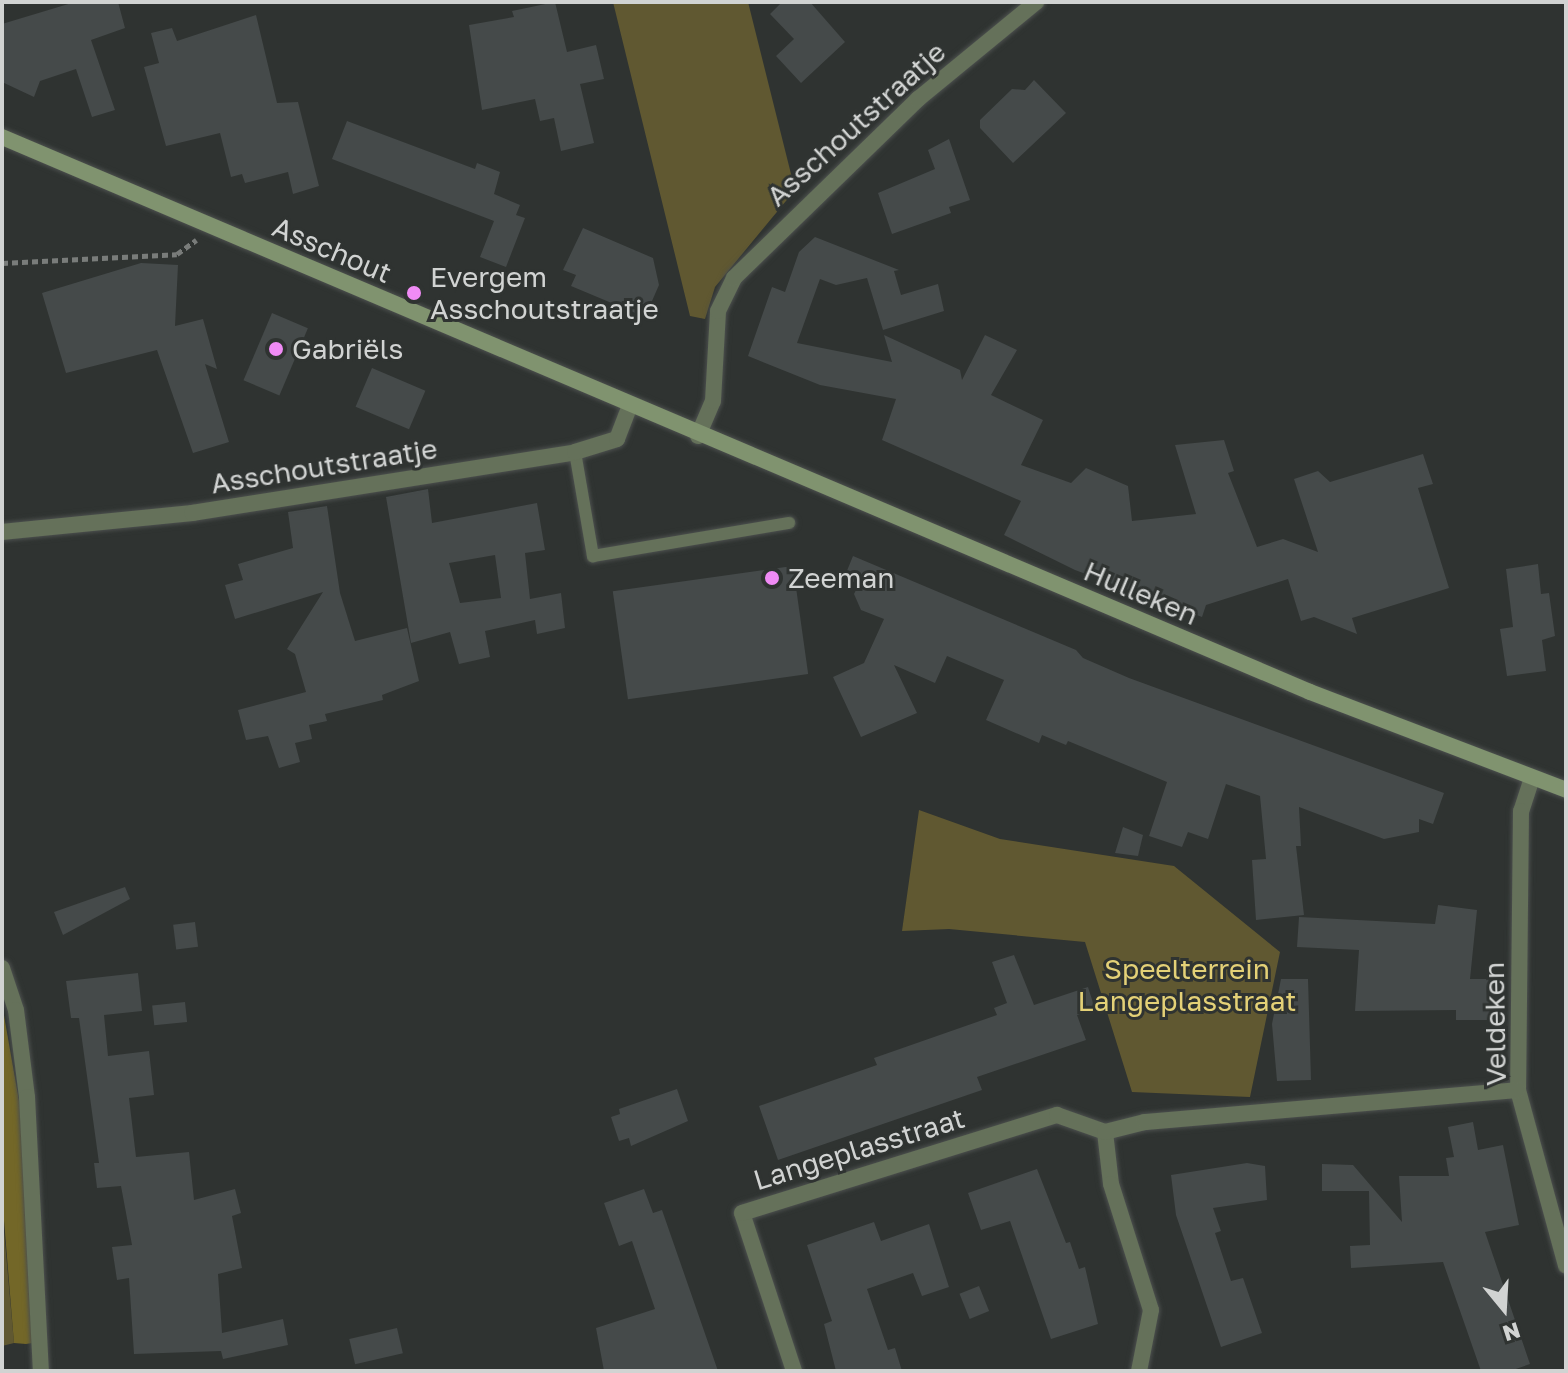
<!DOCTYPE html>
<html>
<head>
<meta charset="utf-8">
<style>
  body { margin:0 }
  #map { position:relative; width:1568px; height:1373px; overflow:hidden; background:#2f3331; font-family:"Golos Text",sans-serif }
  div>[style] { position:absolute }
  .green>* { inset:0; background:#605831 }
  .forest>* { inset:0; background:#736728 }
  .building>* { inset:0; background:#454a4a; transform-origin:0 0 }
  .path>* { height:5px; margin-top:-2.5px; transform-origin:0; background:repeating-linear-gradient(90deg,#797c7a 0 6px,transparent 0 10px) }
  .roads { filter:drop-shadow(0 0 2px #4c504e) drop-shadow(0 0 2px #4c504e) }
  .lane>* { height:12px; margin:-6px; padding:0 6px; transform-origin:6px; border-radius:6px; background:#65715a }
  .street>* { height:16px; margin:-8px; padding:0 8px; transform-origin:8px; border-radius:8px; background:#65715a }
  .secondary>* { height:16px; margin:-8px; padding:0 8px; transform-origin:8px; border-radius:8px; background:#80936f }
  .dots>* { width:22px; height:22px; translate:-50% -50%; box-sizing:border-box; border:4px solid #2f3331; border-radius:50% }
  span { translate:-50% -50%; white-space:nowrap; text-align:center; line-height:1.15; -webkit-text-stroke:6px #2f3331; paint-order:stroke }
  .street-label { font-size:28px; color:#d1d3d2 }
  .poi-label { font-size:28px; color:#d1d3d2 }
  .left { translate:0 -50%; text-align:left }
  .park-label { font-size:28px; color:#e4d177 }
  .frame { position:absolute; inset:0; border:4px solid #d1d3d2; pointer-events:none }
  .north { position:absolute; left:1464px; top:1269px; width:80px; height:80px; -webkit-text-stroke:6px #2f3331; paint-order:stroke; rotate:162deg; font-size:22px; font-weight:700; line-height:32px; text-align:center; color:#d1d3d2 }
  .north::after { content:''; display:block; margin:auto; width:28px; height:36px; background:#d1d3d2; clip-path:polygon(50% 0,100% 100%,50% 72%,0 100%) }
</style>
</head>
<body>
<div id="map">
  <div class="green">
    <div style="clip-path:polygon(613px 2px,748px 2px,795px 190px,715px 287px,705px 319px,690px 316px)"></div>
    <div style="clip-path:polygon(919px 810px,1000px 839px,1174px 866px,1280px 952px,1250px 1097px,1132px 1092px,1085px 942px,949px 929px,902px 931px)"></div>
    <div style="clip-path:polygon(2px 1208px,14px 1343px,2px 1346px)"></div>
  </div>
  <div class="forest">
    <div style="clip-path:polygon(2px 1004px,22px 1118px,39px 1342px,26px 1344px,14px 1343px,3px 1208px)"></div>
  </div>
  <div class="building">
    <div style="clip-path:polygon(75px 2px,118px 2px,125px 28px,91px 40px,115px 110px,92px 117px,76px 69px,40px 81px,34px 97px,2px 82px,2px 24px)"></div>
    <div style="clip-path:polygon(555px 2px,567px 52px,596px 45px,604px 79px,580px 84px,594px 143px,561px 151px,554px 118px,540px 121px,535px 99px,482px 110px,469px 25px,514px 17px,512px 11px)"></div>
    <div style="clip-path:polygon(782px 2px,810px 2px,845px 42px,801px 83px,776px 56px,794px 39px,770px 14px)"></div>
    <div style="clip-path:polygon(256px 15px,277px 103px,298px 102px,319px 186px,293px 194px,288px 172px,245px 183px,242px 174px,231px 177px,220px 133px,166px 146px,144px 67px,159px 63px,151px 33px,172px 28px,177px 41px)"></div>
    <div style="clip-path:polygon(1034px 80px,1066px 113px,1013px 163px,980px 128px,980px 120px,1012px 89px,1025px 90px)"></div>
    <div style="clip-path:polygon(347px 121px,475px 169px,477px 163px,500px 172px,494px 194px,520px 205px,516px 215px,525px 218px,506px 267px,480px 257px,494px 221px,332px 159px)"></div>
    <div style="clip-path:polygon(949px 139px,970px 200px,949px 207px,951px 213px,892px 234px,878px 193px,935px 169px,928px 150px)"></div>
    <div style="clip-path:polygon(583px 228px,653px 258px,659px 285px,645px 317px,571px 286px,576px 275px,563px 270px)"></div>
    <div style="clip-path:polygon(815px 237px,899px 270px,894px 271px,901px 295px,938px 284px,944px 311px,883px 330px,867px 278px,836px 285px,820px 279px,797px 343px,892px 362px,884px 335px,960px 370px,962px 380px,985px 335px,1017px 350px,991px 395px,1043px 420px,1021px 465px,1071px 483px,1086px 468px,1128px 486px,1132px 521px,1196px 514px,1175px 445px,1224px 440px,1234px 471px,1228px 473px,1257px 547px,1283px 539px,1318px 552px,1294px 479px,1318px 471px,1330px 482px,1423px 454px,1433px 484px,1418px 488px,1449px 588px,1352px 618px,1357px 634px,1314px 617px,1301px 621px,1288px 579px,1206px 605px,1202px 617px,1075px 570px,1004px 535px,1021px 501px,882px 440px,896px 399px,820px 385px,748px 356px,772px 287px,785px 292px,799px 252px)"></div>
    <div style="clip-path:polygon(141px 263px,178px 265px,175px 326px,203px 319px,217px 369px,205px 364px,229px 442px,193px 453px,157px 350px,66px 373px,42px 293px)"></div>
    <div style="left:272px;top:313px;width:39px;height:73px;rotate:23deg"></div>
    <div style="left:372px;top:368px;width:58px;height:42px;rotate:23deg"></div>
    <div style="clip-path:polygon(evenodd,428px 489px,432px 523px,537px 503px,545px 550px,525px 553px,530px 599px,561px 593px,565px 628px,537px 634px,535px 620px,485px 631px,490px 657px,459px 664px,450px 632px,411px 643px,386px 497px,428px 489px,495px 555px,501px 598px,460px 603px,449px 563px,495px 555px)"></div>
    <div style="clip-path:polygon(327px 506px,340px 593px,355px 641px,407px 628px,419px 681px,382px 695px,383px 700px,325px 714px,327px 721px,309px 725px,312px 739px,295px 743px,300px 762px,279px 768px,268px 736px,246px 740px,238px 710px,306px 692px,295px 654px,287px 649px,323px 592px,235px 619px,225px 585px,243px 580px,238px 564px,293px 548px,288px 512px)"></div>
    <div style="clip-path:polygon(853px 556px,1076px 650px,1083px 658px,1129px 678px,1444px 793px,1433px 824px,1419px 819px,1419px 832px,1384px 839px,1299px 807px,1301px 846px,1296px 846px,1304px 915px,1256px 920px,1252px 860px,1266px 859px,1260px 796px,1226px 784px,1208px 839px,1188px 832px,1182px 847px,1149px 836px,1167px 782px,1068px 741px,1066px 745px,1042px 735px,1039px 743px,986px 720px,1004px 680px,947px 656px,935px 683px,894px 665px,917px 713px,861px 737px,833px 677px,864px 663px,884px 619px,861px 610px,854px 594px,859px 584px,844px 578px)"></div>
    <div style="clip-path:polygon(1538px 564px,1541px 594px,1549px 593px,1555px 636px,1542px 640px,1546px 671px,1507px 676px,1500px 629px,1513px 627px,1506px 569px)"></div>
    <div style="left:793px;top:566px;width:109px;height:182px;rotate:82deg"></div>
    <div style="clip-path:polygon(1123px 827px,1143px 835px,1138px 856px,1115px 853px)"></div>
    <div style="clip-path:polygon(125px 887px,130px 899px,63px 935px,54px 912px)"></div>
    <div style="clip-path:polygon(1438px 905px,1477px 910px,1470px 979px,1491px 979px,1491px 1020px,1456px 1020px,1456px 1010px,1355px 1011px,1359px 950px,1297px 947px,1299px 917px,1435px 924px)"></div>
    <div style="left:195px;top:922px;width:25px;height:22px;rotate:83deg"></div>
    <div style="clip-path:polygon(1014px 955px,1034px 1005px,1088px 987px,1095px 1009px,1077px 1015px,1086px 1040px,977px 1077px,982px 1090px,778px 1160px,759px 1106px,877px 1065px,874px 1058px,997px 1015px,994px 1008px,1007px 1003px,992px 962px)"></div>
    <div style="clip-path:polygon(138px 973px,142px 1011px,104px 1015px,108px 1056px,149px 1051px,154px 1095px,129px 1098px,136px 1157px,189px 1152px,194px 1200px,235px 1189px,241px 1213px,232px 1216px,242px 1268px,218px 1274px,222px 1333px,283px 1319px,288px 1345px,223px 1359px,221px 1351px,134px 1354px,129px 1278px,117px 1280px,112px 1247px,132px 1245px,121px 1186px,97px 1188px,94px 1163px,99px 1163px,79px 1018px,71px 1018px,66px 981px)"></div>
    <div style="clip-path:polygon(1281px 979px,1308px 979px,1311px 1080px,1277px 1081px,1272px 1024px)"></div>
    <div style="left:185px;top:1002px;width:20px;height:33px;rotate:84deg"></div>
    <div style="clip-path:polygon(677px 1089px,688px 1121px,631px 1146px,629px 1138px,619px 1141px,611px 1117px,620px 1114px,619px 1109px)"></div>
    <div style="clip-path:polygon(1473px 1122px,1478px 1150px,1503px 1145px,1519px 1225px,1485px 1232px,1530px 1364px,1510px 1371px,1481px 1371px,1443px 1262px,1351px 1268px,1350px 1246px,1370px 1245px,1369px 1191px,1322px 1191px,1322px 1164px,1353px 1165px,1402px 1222px,1399px 1176px,1449px 1176px,1446px 1158px,1454px 1157px,1448px 1127px)"></div>
    <div style="clip-path:polygon(1247px 1163px,1265px 1166px,1267px 1200px,1213px 1208px,1221px 1231px,1215px 1233px,1231px 1281px,1243px 1278px,1262px 1333px,1221px 1347px,1176px 1215px,1171px 1175px)"></div>
    <div style="clip-path:polygon(1037px 1169px,1066px 1243px,1070px 1242px,1079px 1269px,1085px 1267px,1098px 1324px,1051px 1339px,1010px 1221px,981px 1230px,968px 1193px)"></div>
    <div style="clip-path:polygon(644px 1189px,653px 1213px,662px 1210px,718px 1371px,604px 1371px,596px 1328px,655px 1309px,632px 1241px,619px 1246px,604px 1203px)"></div>
    <div style="clip-path:polygon(874px 1222px,881px 1241px,929px 1224px,949px 1287px,922px 1296px,913px 1273px,867px 1289px,888px 1350px,895px 1348px,902px 1371px,836px 1371px,824px 1324px,832px 1321px,807px 1245px)"></div>
    <div style="left:979px;top:1286px;width:27px;height:21px;rotate:68deg"></div>
    <div style="left:397px;top:1328px;width:26px;height:49px;rotate:77deg"></div>
  </div>
  <div class="path">
    <div style="left:2px;top:263px;width:175px;rotate:-2.9deg"></div>
    <div style="left:177px;top:254px;width:24px;rotate:-36deg"></div>
  </div>
  <div class="roads">
    <div class="lane">
      <div style="left:575px;top:452px;width:106px;rotate:80.2deg"></div>
      <div style="left:593px;top:556px;width:199px;rotate:-9.6deg"></div>
    </div>
    <div class="street">
      <div style="left:698px;top:436px;width:38px;rotate:-67deg"></div>
      <div style="left:713px;top:401px;width:90px;rotate:-86.8deg"></div>
      <div style="left:718px;top:311px;width:37px;rotate:-64deg"></div>
      <div style="left:734px;top:278px;width:257px;rotate:-44.2deg"></div>
      <div style="left:918px;top:99px;width:153px;rotate:-39.4deg"></div>
      <div style="left:2px;top:532px;width:191px;rotate:-5.7deg"></div>
      <div style="left:192px;top:513px;width:388px;rotate:-9deg"></div>
      <div style="left:575px;top:452px;width:44px;rotate:-17.2deg"></div>
      <div style="left:617px;top:439px;width:34px;rotate:-69deg"></div>
      <div style="left:1532px;top:778px;width:35px;rotate:108deg"></div>
      <div style="left:1521px;top:811px;width:279px;rotate:90.6deg"></div>
      <div style="left:1518px;top:1090px;width:182px;rotate:74.7deg"></div>
      <div style="left:2px;top:968px;width:44px;rotate:71.6deg"></div>
      <div style="left:16px;top:1010px;width:88px;rotate:82.8deg"></div>
      <div style="left:27px;top:1097px;width:274px;rotate:87.1deg"></div>
      <div style="left:1105px;top:1132px;width:52px;rotate:83.4deg"></div>
      <div style="left:1111px;top:1184px;width:132px;rotate:72.4deg"></div>
      <div style="left:1151px;top:1310px;width:62px;rotate:101.1deg"></div>
      <div style="left:794px;top:1371px;width:166px;rotate:-108.2deg"></div>
      <div style="left:742px;top:1213px;width:330px;rotate:-17.3deg"></div>
      <div style="left:1057px;top:1115px;width:51px;rotate:19.5deg"></div>
      <div style="left:1105px;top:1132px;width:41px;rotate:-14deg"></div>
      <div style="left:1145px;top:1122px;width:374px;rotate:-4.9deg"></div>
    </div>
    <div class="secondary">
      <div style="left:2px;top:137px;width:1421px;rotate:22.99deg"></div>
      <div style="left:1310px;top:692px;width:274px;rotate:20.9deg"></div>
    </div>
  </div>
  <div class="dots">
    <div style="left:414px;top:293px;background:#f08bf5"></div>
    <div style="left:276px;top:349px;background:#f08bf5"></div>
    <div style="left:772px;top:578px;background:#f08bf5"></div>
  </div>
  <div class="street-label">
    <span style="left:856px;top:124px;rotate:-42deg">Asschoutstraatje</span>
    <span style="left:332px;top:250px;rotate:23deg">Asschout</span>
    <span style="left:324px;top:466px;rotate:-9deg">Asschoutstraatje</span>
    <span style="left:1141px;top:593px;rotate:23deg">Hulleken</span>
    <span style="left:1495px;top:1024px;rotate:-91deg">Veldeken</span>
    <span style="left:859px;top:1149px;rotate:-17deg">Langeplasstraat</span>
  </div>
  <div class="poi-label">
    <span class="left" style="left:430px;top:293px">Evergem<br>Asschoutstraatje</span>
    <span class="left" style="left:292px;top:349px">Gabriëls</span>
    <span class="left" style="left:788px;top:578px">Zeeman</span>
  </div>
  <div class="park-label">
    <span style="left:1187px;top:985px">Speelterrein<br>Langeplasstraat</span>
  </div>
  <div class="frame"></div>
  <div class="north">N</div>
</div>
</body>
</html>
